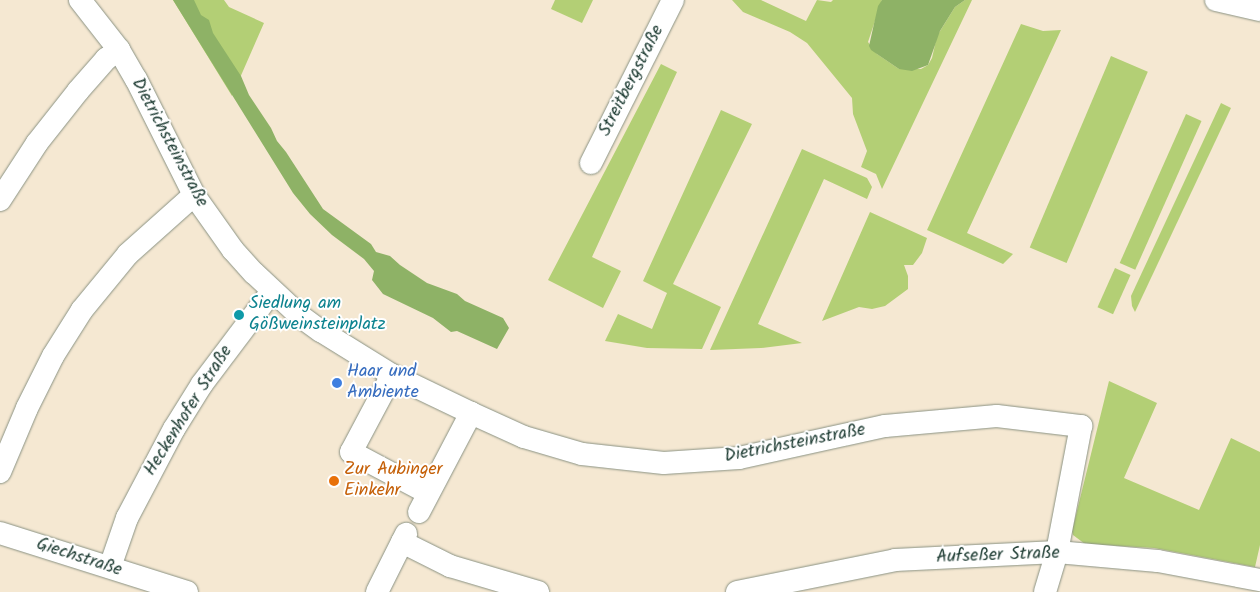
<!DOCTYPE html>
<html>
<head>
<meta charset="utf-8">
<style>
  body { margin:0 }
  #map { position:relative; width:1260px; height:592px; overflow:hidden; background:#f5e8d2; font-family:Kalam,sans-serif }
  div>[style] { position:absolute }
  .green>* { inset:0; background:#b3cf75; transform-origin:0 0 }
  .forest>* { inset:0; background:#8eb266 }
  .roads { filter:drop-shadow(0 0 1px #8a9283) drop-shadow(0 0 1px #8a9283) }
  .minor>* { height:22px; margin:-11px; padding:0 11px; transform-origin:11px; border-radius:11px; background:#fff }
  .dots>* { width:14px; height:14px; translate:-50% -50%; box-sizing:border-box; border:2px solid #fff; border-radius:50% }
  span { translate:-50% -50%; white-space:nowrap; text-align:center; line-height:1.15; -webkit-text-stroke:4px #fff; paint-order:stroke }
  .street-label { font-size:18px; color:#1f3d34 }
  .culture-label { font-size:18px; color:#0d838f }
  .left { translate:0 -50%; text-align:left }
  .shop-label { font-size:18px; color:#366cbe }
  .food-label { font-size:18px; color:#c56008 }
</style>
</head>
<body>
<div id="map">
  <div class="green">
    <div style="clip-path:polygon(173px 0,224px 0,229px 7px,264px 23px,232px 96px)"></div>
    <div style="clip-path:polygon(555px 0,593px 0,582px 23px,551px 9px)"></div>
    <div style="clip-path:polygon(732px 0,761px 0,806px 21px,817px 0,831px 2px,833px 0,882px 0,868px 42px,877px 54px,899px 69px,921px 69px,928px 65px,932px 58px,937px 36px,955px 7px,965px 0,972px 0,882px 189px,876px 174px,861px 167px,867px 151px,853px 114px,852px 98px,807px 43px,790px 32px,743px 12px)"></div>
    <div style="clip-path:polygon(1021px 24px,1043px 31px,1061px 30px,967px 233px,1013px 254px,1003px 264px,927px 230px)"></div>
    <div style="left:1111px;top:56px;width:40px;height:208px;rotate:23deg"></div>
    <div style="clip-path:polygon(661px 64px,677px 72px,592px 257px,621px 271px,603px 308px,548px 280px)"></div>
    <div style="clip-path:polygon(1221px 103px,1231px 108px,1135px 312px,1132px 306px,1131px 296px)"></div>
    <div style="clip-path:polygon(721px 110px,752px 124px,673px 284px,721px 307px,702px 349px,647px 348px,605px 341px,618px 314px,652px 329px,667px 293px,643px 281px)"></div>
    <div style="left:1186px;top:114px;width:17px;height:163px;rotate:24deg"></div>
    <div style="clip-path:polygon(802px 149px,867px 178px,872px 187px,867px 199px,824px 179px,758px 324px,802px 343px,761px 348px,710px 350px)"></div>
    <div style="clip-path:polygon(870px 212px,927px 238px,922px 253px,913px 265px,904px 265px,908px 276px,908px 289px,885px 306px,872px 309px,859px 307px,822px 321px)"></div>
    <div style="left:1115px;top:268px;width:17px;height:43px;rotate:24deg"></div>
    <div style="clip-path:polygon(1109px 381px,1157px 403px,1124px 478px,1199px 510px,1231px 438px,1260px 452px,1260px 545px,1255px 567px,1154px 548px,1085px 544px,1073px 535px,1072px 531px)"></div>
  </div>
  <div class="forest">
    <div style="clip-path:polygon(173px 0,194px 0,201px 15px,209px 20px,213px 33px,241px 76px,249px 95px,271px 128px,277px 141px,286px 152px,323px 209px,371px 244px,376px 252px,390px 256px,400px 265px,427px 283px,457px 294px,465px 301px,503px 318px,509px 328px,497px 349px,457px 331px,451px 332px,433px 318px,383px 294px,372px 280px,374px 271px,364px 259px,332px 235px,310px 214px,293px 193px)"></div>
    <div style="clip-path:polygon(882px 0,965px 0,955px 7px,940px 31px,928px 65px,912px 71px,899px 69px,871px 50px,869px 46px,878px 6px)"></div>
  </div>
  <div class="roads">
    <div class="minor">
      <div style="left:80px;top:0;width:63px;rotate:52deg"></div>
      <div style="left:119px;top:50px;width:34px;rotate:60deg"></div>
      <div style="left:136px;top:79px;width:130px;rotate:63.4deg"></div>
      <div style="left:194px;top:195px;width:67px;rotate:54.7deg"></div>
      <div style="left:233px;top:250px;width:31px;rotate:48deg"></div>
      <div style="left:254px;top:273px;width:63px;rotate:43.1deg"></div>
      <div style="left:300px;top:316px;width:26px;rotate:36deg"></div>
      <div style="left:321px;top:331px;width:84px;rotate:31.8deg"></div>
      <div style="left:392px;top:375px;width:88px;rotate:25.7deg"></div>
      <div style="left:471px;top:413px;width:58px;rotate:24.4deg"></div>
      <div style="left:524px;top:437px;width:60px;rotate:16.3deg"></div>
      <div style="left:582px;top:454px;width:82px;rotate:6.3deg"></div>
      <div style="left:664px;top:463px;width:75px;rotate:-3.8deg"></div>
      <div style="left:739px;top:458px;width:149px;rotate:-12.4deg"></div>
      <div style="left:885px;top:426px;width:112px;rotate:-5.1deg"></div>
      <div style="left:997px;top:416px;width:85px;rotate:6.8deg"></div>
      <div style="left:1081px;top:426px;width:128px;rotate:100.8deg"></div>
      <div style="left:1057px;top:552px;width:42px;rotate:106.7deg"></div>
      <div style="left:1216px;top:0;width:45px;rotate:12.8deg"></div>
      <div style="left:591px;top:163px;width:182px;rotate:-63.3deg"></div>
      <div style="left:0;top:200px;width:68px;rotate:-57deg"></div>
      <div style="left:37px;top:143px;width:66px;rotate:-51.7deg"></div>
      <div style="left:78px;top:91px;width:43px;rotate:-48.8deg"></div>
      <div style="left:106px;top:59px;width:16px;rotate:-35deg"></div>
      <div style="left:392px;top:375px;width:87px;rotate:118deg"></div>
      <div style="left:351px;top:452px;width:87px;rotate:28deg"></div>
      <div style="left:0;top:472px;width:69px;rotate:-67.1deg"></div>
      <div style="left:27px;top:408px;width:58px;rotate:-63.4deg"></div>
      <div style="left:53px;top:356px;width:54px;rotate:-57.8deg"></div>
      <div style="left:82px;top:310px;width:72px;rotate:-50.6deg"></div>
      <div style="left:128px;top:254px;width:89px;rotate:-41.8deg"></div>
      <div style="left:419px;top:512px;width:112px;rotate:-62.3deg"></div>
      <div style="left:0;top:533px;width:196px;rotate:17.5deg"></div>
      <div style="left:402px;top:542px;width:54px;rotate:26.6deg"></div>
      <div style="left:450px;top:566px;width:92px;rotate:16.5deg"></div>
      <div style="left:110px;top:567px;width:52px;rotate:-70.9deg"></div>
      <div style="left:127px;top:518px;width:101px;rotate:-62.2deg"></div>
      <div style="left:174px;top:429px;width:53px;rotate:-58.1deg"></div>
      <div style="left:202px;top:384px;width:116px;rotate:-53deg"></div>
      <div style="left:377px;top:592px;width:65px;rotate:-63.4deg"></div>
      <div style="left:737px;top:592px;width:161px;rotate:-11.4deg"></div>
      <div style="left:895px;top:560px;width:162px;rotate:-2.8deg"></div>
      <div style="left:1057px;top:552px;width:101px;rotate:5.1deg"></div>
      <div style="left:1158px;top:561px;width:104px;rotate:10.6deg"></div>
    </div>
  </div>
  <div class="dots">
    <div style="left:239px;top:315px;background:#0f9aa8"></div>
    <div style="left:337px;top:383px;background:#3f7fe0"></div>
    <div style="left:334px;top:481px;background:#e8710a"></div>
  </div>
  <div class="street-label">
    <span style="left:632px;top:81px;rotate:-63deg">Streitbergstraße</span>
    <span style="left:169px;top:143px;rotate:62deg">Dietrichsteinstraße</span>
    <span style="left:189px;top:411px;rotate:-58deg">Heckenhofer Straße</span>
    <span style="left:795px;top:444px;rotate:-11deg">Dietrichsteinstraße</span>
    <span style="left:998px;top:556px;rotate:-2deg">Aufseßer Straße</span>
    <span style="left:79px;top:558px;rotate:18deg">Giechstraße</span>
  </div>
  <div class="culture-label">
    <span class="left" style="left:249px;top:315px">Siedlung am<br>Gößweinsteinplatz</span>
  </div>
  <div class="shop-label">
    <span class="left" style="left:347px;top:383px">Haar und<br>Ambiente</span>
  </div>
  <div class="food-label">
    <span class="left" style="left:344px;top:481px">Zur Aubinger<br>Einkehr</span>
  </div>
</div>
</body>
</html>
